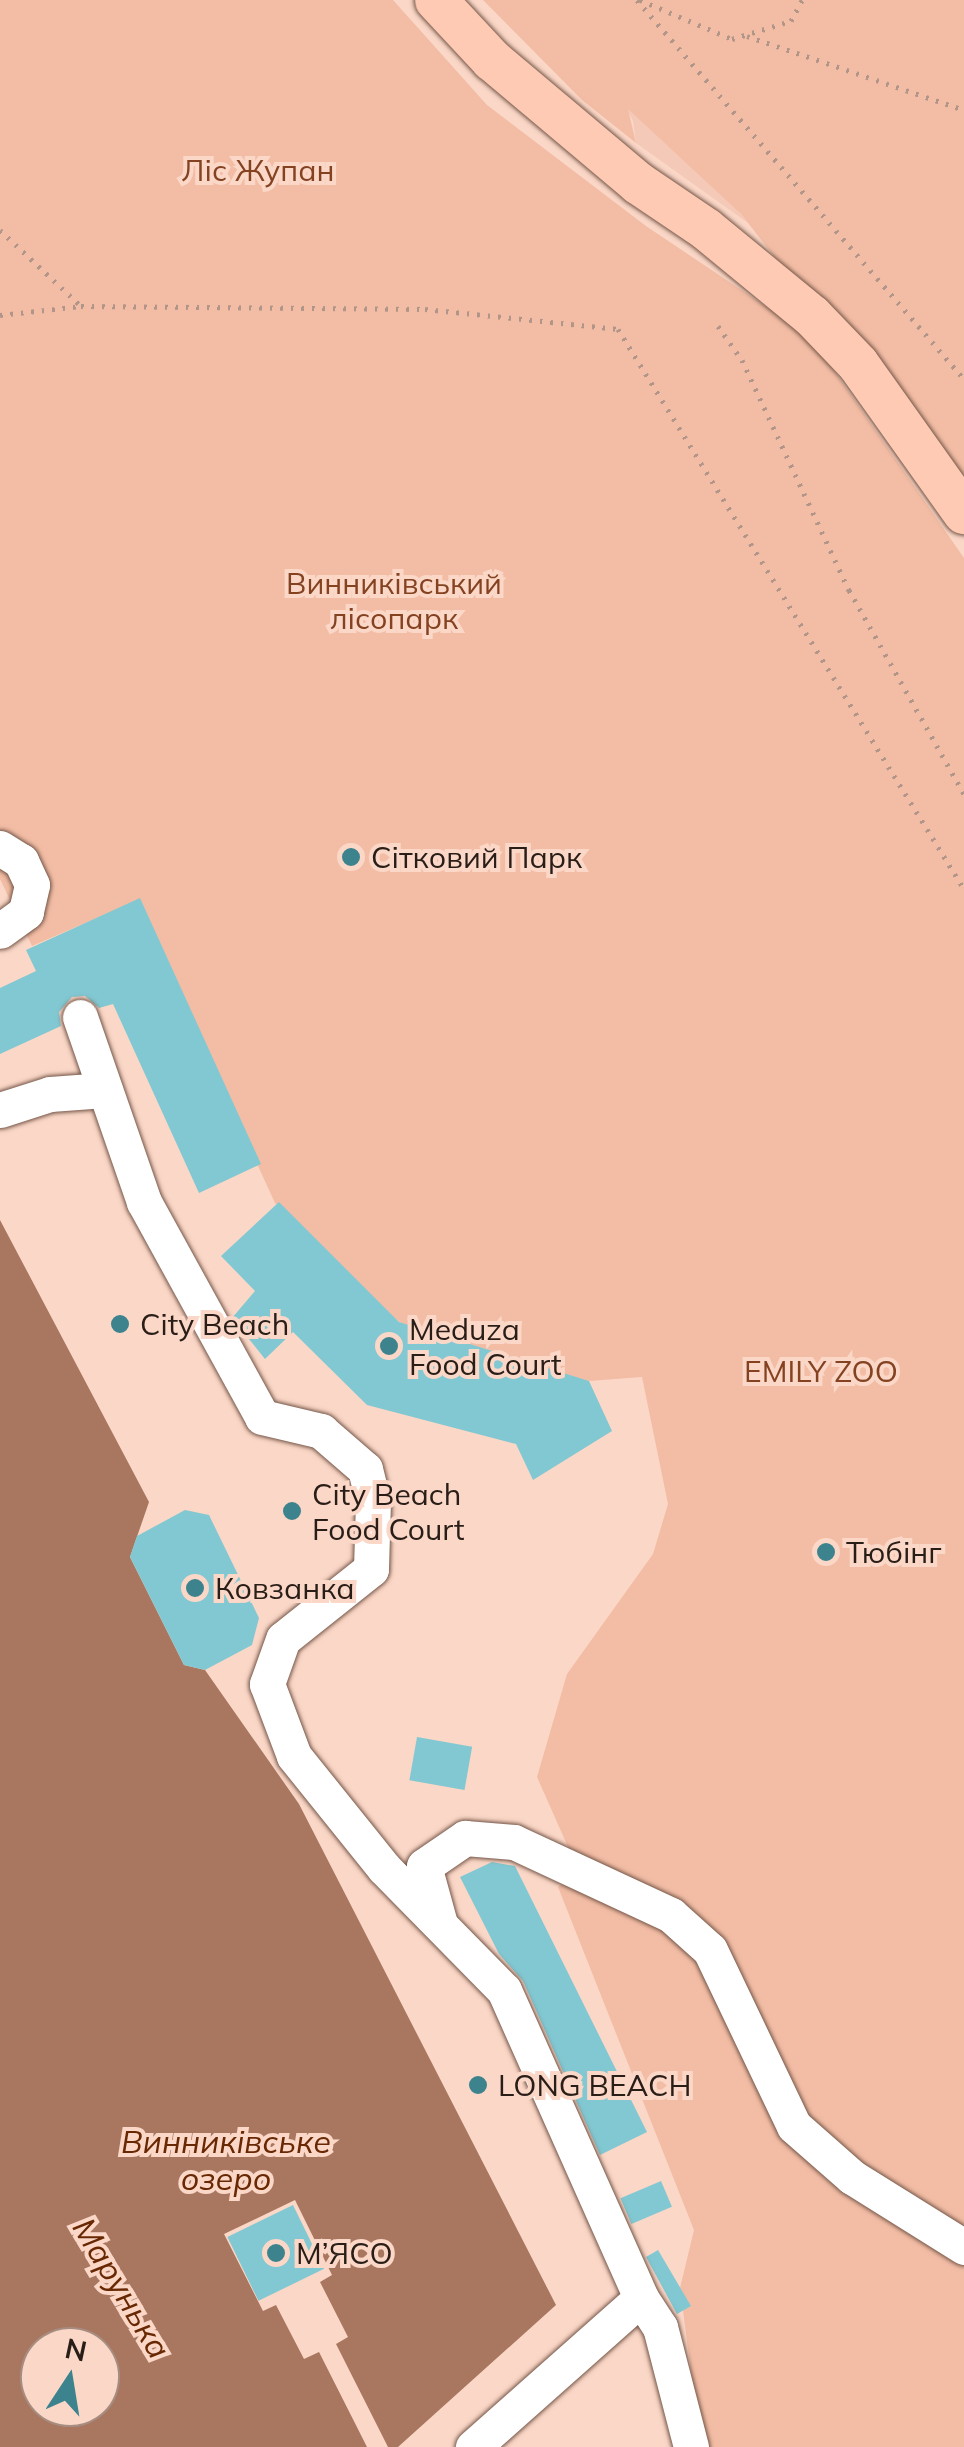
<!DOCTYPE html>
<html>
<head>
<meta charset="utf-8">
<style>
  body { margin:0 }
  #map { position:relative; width:964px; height:2447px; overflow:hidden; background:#fbd7c7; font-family:Mulish,sans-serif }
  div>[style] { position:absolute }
  .built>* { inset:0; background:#f4c9b7 }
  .green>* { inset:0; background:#f3bda5 }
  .water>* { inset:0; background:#a97760 }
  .pier>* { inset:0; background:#fbd7c7 }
  .building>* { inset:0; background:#82c8d2; transform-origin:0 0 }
  .path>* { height:5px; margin-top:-2.5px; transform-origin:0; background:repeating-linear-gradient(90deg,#b19589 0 2.5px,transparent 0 10.5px) }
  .roads { filter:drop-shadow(0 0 2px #745648) drop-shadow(0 0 2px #745648) }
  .minor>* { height:35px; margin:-17.5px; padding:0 17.5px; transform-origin:17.5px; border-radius:17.5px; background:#fff }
  .major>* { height:42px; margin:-21px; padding:0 21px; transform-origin:21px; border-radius:21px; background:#fecab3 }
  .dots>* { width:28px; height:28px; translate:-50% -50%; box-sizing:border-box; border:5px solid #fbd7c7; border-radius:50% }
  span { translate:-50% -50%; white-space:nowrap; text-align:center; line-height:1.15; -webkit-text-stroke:8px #fbd7c7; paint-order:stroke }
  .park-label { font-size:30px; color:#844221 }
  .poi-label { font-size:30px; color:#291d17 }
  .left { translate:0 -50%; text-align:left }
  .water-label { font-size:32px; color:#682803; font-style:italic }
  .north { position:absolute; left:20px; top:2327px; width:100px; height:100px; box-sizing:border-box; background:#fbd7c7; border:2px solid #a78d81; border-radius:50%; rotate:12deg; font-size:28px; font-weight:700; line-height:40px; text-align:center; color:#291d17 }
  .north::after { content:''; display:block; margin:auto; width:35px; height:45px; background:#3c838d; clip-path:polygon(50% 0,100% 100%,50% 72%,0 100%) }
</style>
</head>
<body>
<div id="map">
  <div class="built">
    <div style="clip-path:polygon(569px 0,748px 223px,636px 143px,633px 121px)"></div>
  </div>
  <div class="green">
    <div style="clip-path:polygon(0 0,393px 0,487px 105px,646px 226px,810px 336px,964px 558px,964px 2447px,701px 2447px,680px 2288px,694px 2230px,558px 1887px,580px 1874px,537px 1777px,567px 1674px,653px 1554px,668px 1504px,642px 1377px,589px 1381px,561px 1374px,408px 1328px,379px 1307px,275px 1203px,136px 901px,32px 946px,0 879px)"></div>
    <div style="clip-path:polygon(483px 0,964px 0,964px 500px,741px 214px,628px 109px,636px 143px,582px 100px)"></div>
  </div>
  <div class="water">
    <div style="clip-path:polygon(evenodd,0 1220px,149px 1502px,130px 1557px,184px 1665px,205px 1670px,299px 1804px,556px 2305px,398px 2447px,0 2447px,0 1220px,40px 2347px,100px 2347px,100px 2407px,40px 2407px,40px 2347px)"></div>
  </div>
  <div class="pier">
    <div style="clip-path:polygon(295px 2200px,332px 2275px,320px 2282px,348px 2337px,336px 2344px,388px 2447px,367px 2447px,319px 2352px,304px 2359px,276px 2305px,263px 2311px,224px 2234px)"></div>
  </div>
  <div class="building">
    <div style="clip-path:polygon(140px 898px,261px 1164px,199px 1193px,113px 1004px,99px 1008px,85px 996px,72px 997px,59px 1012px,61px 1026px,0 1054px,0 988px,36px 971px,26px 950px)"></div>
    <div style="clip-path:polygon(279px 1202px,399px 1322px,589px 1381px,612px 1431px,533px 1480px,516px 1444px,367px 1405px,293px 1332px,265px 1359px,232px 1318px,255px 1291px,221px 1256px)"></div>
    <div style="clip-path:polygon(185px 1510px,209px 1515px,259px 1618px,252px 1645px,205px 1670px,184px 1665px,130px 1557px,137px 1536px)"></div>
    <div style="left:417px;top:1737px;width:56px;height:44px;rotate:10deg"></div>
    <div style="clip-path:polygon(492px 1862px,515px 1866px,647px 2132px,600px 2155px,523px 1981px,499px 1954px,460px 1877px)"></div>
    <div style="left:661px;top:2181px;width:28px;height:44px;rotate:67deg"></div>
    <div style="left:293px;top:2205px;width:71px;height:73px;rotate:64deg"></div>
    <div style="clip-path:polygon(658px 2250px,691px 2306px,677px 2314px,646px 2257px)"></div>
  </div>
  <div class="path">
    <div style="left:637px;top:0;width:501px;rotate:49.21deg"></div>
    <div style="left:640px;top:0;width:100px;rotate:23deg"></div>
    <div style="left:732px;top:39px;width:62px;rotate:-17deg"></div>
    <div style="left:791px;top:21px;width:24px;rotate:-62deg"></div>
    <div style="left:747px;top:36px;width:229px;rotate:18.8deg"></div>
    <div style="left:0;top:230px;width:111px;rotate:43.2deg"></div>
    <div style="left:81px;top:306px;width:344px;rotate:0.5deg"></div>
    <div style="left:425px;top:309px;width:194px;rotate:5.9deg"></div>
    <div style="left:618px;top:329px;width:658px;rotate:58.29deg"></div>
    <div style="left:0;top:315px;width:81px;rotate:-6.3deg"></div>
    <div style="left:718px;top:326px;width:42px;rotate:54.8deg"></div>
    <div style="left:742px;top:360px;width:254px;rotate:65.1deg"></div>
    <div style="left:849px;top:590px;width:234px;rotate:60.6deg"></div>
  </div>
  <div class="roads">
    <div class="minor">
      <div style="left:0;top:848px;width:25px;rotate:32deg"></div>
      <div style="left:21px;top:861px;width:26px;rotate:65deg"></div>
      <div style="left:32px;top:885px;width:28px;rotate:103deg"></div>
      <div style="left:26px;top:912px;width:32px;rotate:144deg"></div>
      <div style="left:80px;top:1017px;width:196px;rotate:70.9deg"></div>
      <div style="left:144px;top:1202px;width:245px;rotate:61.2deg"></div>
      <div style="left:262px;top:1417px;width:61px;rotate:13.3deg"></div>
      <div style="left:321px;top:1431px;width:58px;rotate:40.8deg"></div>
      <div style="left:365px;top:1469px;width:33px;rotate:76deg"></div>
      <div style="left:373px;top:1501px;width:68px;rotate:91.7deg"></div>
      <div style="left:371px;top:1569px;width:112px;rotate:141.5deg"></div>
      <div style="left:283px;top:1639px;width:48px;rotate:109.6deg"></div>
      <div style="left:267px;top:1684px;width:77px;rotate:69.4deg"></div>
      <div style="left:294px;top:1756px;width:144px;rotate:51.2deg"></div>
      <div style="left:384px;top:1868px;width:171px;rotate:45.5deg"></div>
      <div style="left:504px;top:1990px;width:337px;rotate:66deg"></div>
      <div style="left:641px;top:2298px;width:225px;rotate:138.4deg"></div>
      <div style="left:0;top:1110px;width:52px;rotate:-17.7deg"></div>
      <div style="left:50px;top:1094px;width:55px;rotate:-4.2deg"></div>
      <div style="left:440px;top:1924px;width:60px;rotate:-105.4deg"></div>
      <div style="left:424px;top:1866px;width:50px;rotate:-34.3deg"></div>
      <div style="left:465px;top:1838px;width:49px;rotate:4.7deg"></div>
      <div style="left:514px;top:1842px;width:173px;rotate:24.9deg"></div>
      <div style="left:671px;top:1915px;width:52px;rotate:41.9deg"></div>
      <div style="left:710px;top:1950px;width:195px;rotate:64.5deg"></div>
      <div style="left:794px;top:2126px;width:77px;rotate:41.3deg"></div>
      <div style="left:852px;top:2177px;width:132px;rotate:32deg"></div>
      <div style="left:641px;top:2298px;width:35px;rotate:57deg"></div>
      <div style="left:660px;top:2327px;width:124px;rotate:75.5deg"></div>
    </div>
    <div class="major">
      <div style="left:436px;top:0;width:82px;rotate:47deg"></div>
      <div style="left:492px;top:60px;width:191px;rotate:40.1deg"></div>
      <div style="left:638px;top:183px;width:82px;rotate:34.1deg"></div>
      <div style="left:706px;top:229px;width:137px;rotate:39.4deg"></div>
      <div style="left:812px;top:316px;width:66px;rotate:46.2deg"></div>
      <div style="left:858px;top:364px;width:183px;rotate:54.6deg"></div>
    </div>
  </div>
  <div class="dots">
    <div style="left:351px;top:857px;background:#3c838d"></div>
    <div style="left:120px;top:1324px;background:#3c838d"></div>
    <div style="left:389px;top:1346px;background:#3c838d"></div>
    <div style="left:292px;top:1511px;background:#3c838d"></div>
    <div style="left:826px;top:1552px;background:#3c838d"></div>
    <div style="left:195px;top:1588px;background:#3c838d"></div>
    <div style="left:478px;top:2085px;background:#3c838d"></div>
    <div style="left:276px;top:2253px;background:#3c838d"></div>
  </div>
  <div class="park-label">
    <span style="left:258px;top:170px">Ліс Жупан</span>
    <span style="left:394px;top:600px">Винниківський<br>лісопарк</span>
    <span style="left:821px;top:1371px">EMILY ZOO</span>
  </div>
  <div class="poi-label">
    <span class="left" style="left:371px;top:857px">Сітковий Парк</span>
    <span class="left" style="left:140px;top:1324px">City Beach</span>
    <span class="left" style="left:409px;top:1346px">Meduza<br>Food Court</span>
    <span class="left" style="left:312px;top:1511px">City Beach<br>Food Court</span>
    <span class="left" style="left:846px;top:1552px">Тюбінг</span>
    <span class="left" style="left:215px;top:1588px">Ковзанка</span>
    <span class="left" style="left:498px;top:2085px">LONG BEACH</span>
    <span class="left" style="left:296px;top:2253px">М’ЯСО</span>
  </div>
  <div class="water-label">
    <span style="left:226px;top:2160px">Винниківське<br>озеро</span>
    <span style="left:122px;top:2288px;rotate:59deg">Марунька</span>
  </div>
  <div class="north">N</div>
</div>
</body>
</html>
